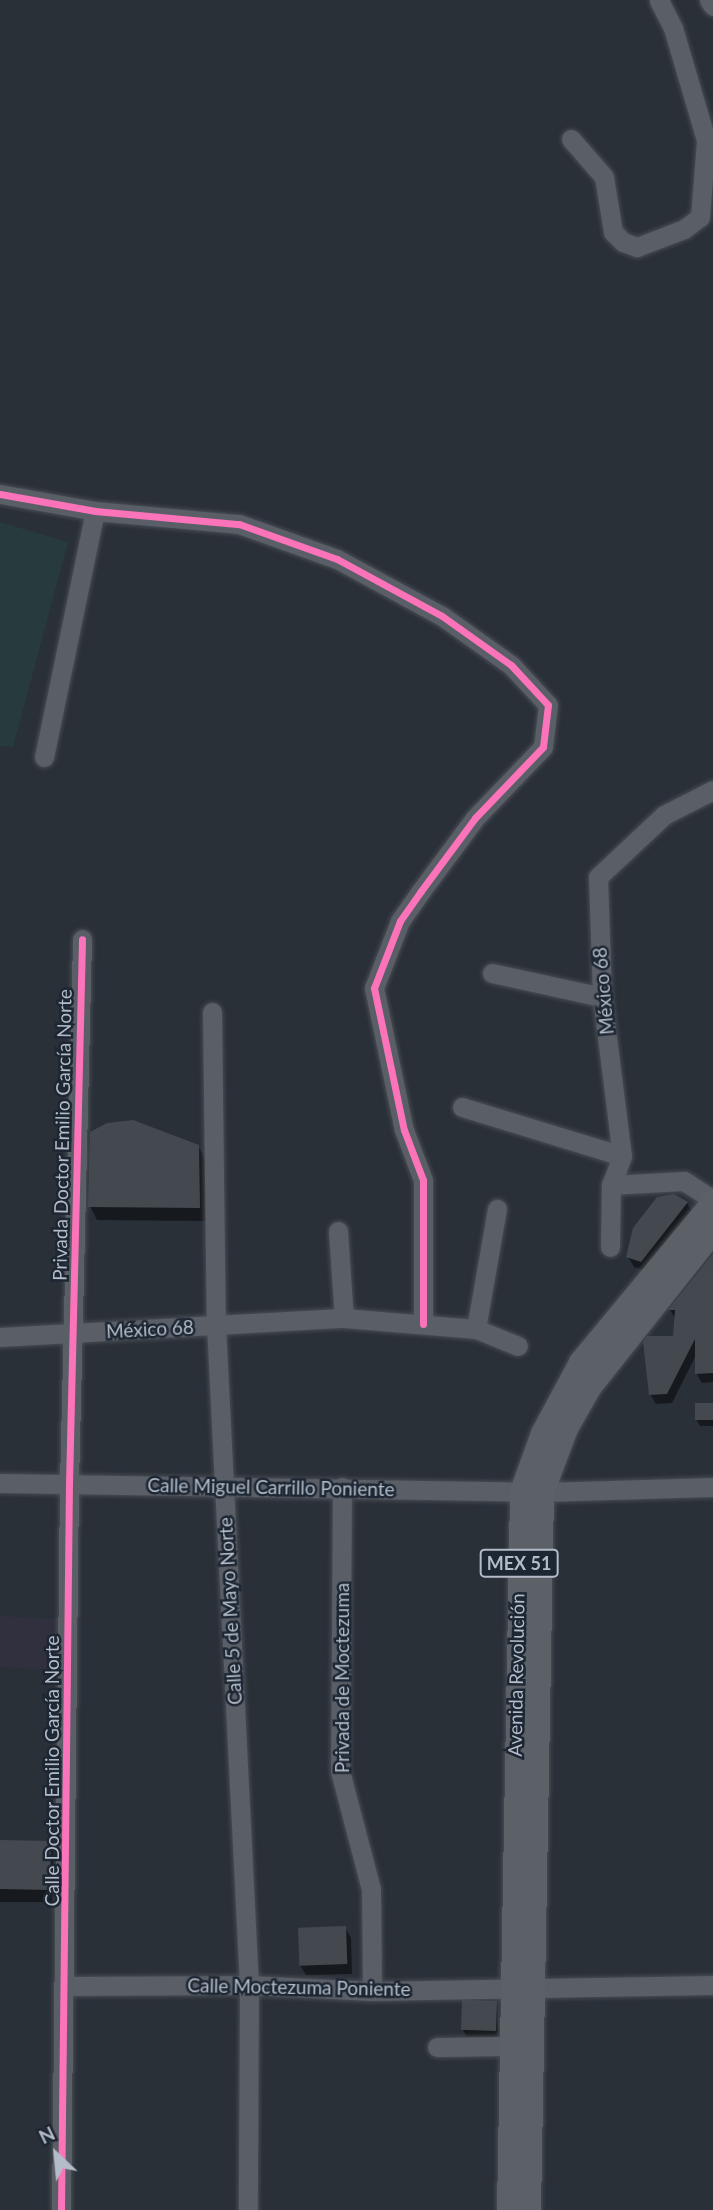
<!DOCTYPE html>
<html>
<head>
<meta charset="utf-8">
<style>
  body { margin:0 }
  #map { position:relative; width:713px; height:2210px; overflow:hidden; background:#2a3038; font-family:Lato,sans-serif }
  div>[style] { position:absolute }
  .medical>* { inset:0; background:#31303e; transform-origin:0 0 }
  .green>* { inset:0; background:#273a3e }
  .shadow>* { inset:0; background:#0007 }
  .building>* { inset:0; background:#444950; transform-origin:0 0 }
  .roads { filter:drop-shadow(0 0 2px #484c53) drop-shadow(0 0 2px #484c53) }
  .minor>* { height:19px; margin:-9.5px; padding:0 9.5px; transform-origin:9.5px; border-radius:9.5px; background:#5a5e66 }
  .major>* { height:23px; margin:-11.5px; padding:0 11.5px; transform-origin:11.5px; border-radius:11.5px; background:#5c6168 }
  .cycleway>* { height:7px; margin:-3.5px; padding:0 3.5px; transform-origin:3.5px; border-radius:3.5px; background:#fb73b8 }
  span { translate:-50% -50%; white-space:nowrap; text-align:center; line-height:1.15; -webkit-text-stroke:5px #1d2633; paint-order:stroke }
  .shield-label span { padding:2px 5px; background:#1d2633; border:2px solid; border-radius:5px; -webkit-text-stroke-width:0 }
  .shield-label { font-size:18px; color:#b4bcc9; font-weight:700 }
  .street-label { font-size:19px; color:#b4bcc9 }
  .north { position:absolute; left:21px; top:2119px; width:70px; height:70px; -webkit-text-stroke:5px #1d2633; paint-order:stroke; rotate:334deg; font-size:19px; font-weight:700; line-height:28px; text-align:center; color:#b4bcc9 }
  .north::after { content:''; display:block; margin:auto; width:24px; height:32px; background:#b4bcc9; clip-path:polygon(50% 0,100% 100%,50% 72%,0 100%) }
</style>
</head>
<body>
<div id="map">
  <div class="medical">
    <div style="left:0;top:1616px;width:57px;height:51px;rotate:3deg"></div>
  </div>
  <div class="green">
    <div style="clip-path:polygon(0 522px,68px 542px,13px 747px,0 746px)"></div>
  </div>
  <div class="shadow">
    <div style="clip-path:polygon(198px 1146px,206px 1160px,207px 1221px,97px 1220px,90px 1206px)"></div>
    <div style="clip-path:polygon(687px 1203px,693px 1213px,647px 1271px,634px 1267px,628px 1257px)"></div>
    <div style="clip-path:polygon(713px 1256px,713px 1382px,702px 1383px,696px 1373px,696px 1355px,672px 1403px,656px 1404px,650px 1394px,674px 1337px,676px 1319px,670px 1310px)"></div>
    <div style="clip-path:polygon(713px 1405px,713px 1426px,700px 1426px,696px 1419px)"></div>
    <div style="clip-path:polygon(0 1841px,50px 1843px,58px 1856px,57px 1902px,0 1902px)"></div>
    <div style="clip-path:polygon(345px 1928px,351px 1938px,352px 1974px,306px 1975px,300px 1965px)"></div>
    <div style="clip-path:polygon(496px 2003px,499px 2037px,467px 2037px,463px 2030px)"></div>
  </div>
  <div class="building">
    <div style="clip-path:polygon(133px 1120px,199px 1145px,200px 1208px,88px 1207px,90px 1132px,107px 1123px)"></div>
    <div style="clip-path:polygon(674px 1194px,688px 1202px,641px 1262px,626px 1257px,633px 1228px,657px 1197px)"></div>
    <div style="clip-path:polygon(713px 1254px,713px 1373px,695px 1374px,695px 1339px,667px 1394px,649px 1395px,643px 1342px,647px 1336px,673px 1336px,675px 1310px,668px 1310px)"></div>
    <div style="left:695px;top:1403px;width:18px;height:17px"></div>
    <div style="left:0;top:1840px;width:51px;height:49px;rotate:1deg"></div>
    <div style="left:346px;top:1926px;width:38px;height:48px;rotate:88deg"></div>
    <div style="left:497px;top:2001px;width:30px;height:35px;rotate:92deg"></div>
  </div>
  <div class="roads">
    <div class="minor">
      <div style="left:709px;top:0;width:7px;rotate:56deg"></div>
      <div style="left:571px;top:139px;width:50px;rotate:49deg"></div>
      <div style="left:604px;top:177px;width:56px;rotate:80.7deg"></div>
      <div style="left:613px;top:232px;width:14px;rotate:45deg"></div>
      <div style="left:623px;top:242px;width:15px;rotate:20deg"></div>
      <div style="left:637px;top:247px;width:50px;rotate:-21deg"></div>
      <div style="left:684px;top:229px;width:20px;rotate:-37deg"></div>
      <div style="left:700px;top:217px;width:77px;rotate:-85.5deg"></div>
      <div style="left:706px;top:140px;width:117px;rotate:-106.4deg"></div>
      <div style="left:673px;top:28px;width:31px;rotate:-117deg"></div>
      <div style="left:0;top:494px;width:97px;rotate:10.1deg"></div>
      <div style="left:95px;top:511px;width:145px;rotate:5.2deg"></div>
      <div style="left:239px;top:524px;width:104px;rotate:19.7deg"></div>
      <div style="left:337px;top:559px;width:119px;rotate:28.5deg"></div>
      <div style="left:442px;top:616px;width:85px;rotate:35.4deg"></div>
      <div style="left:511px;top:665px;width:54px;rotate:47.2deg"></div>
      <div style="left:548px;top:705px;width:42px;rotate:96.8deg"></div>
      <div style="left:543px;top:747px;width:98px;rotate:133.8deg"></div>
      <div style="left:475px;top:818px;width:91px;rotate:126.5deg"></div>
      <div style="left:421px;top:891px;width:37px;rotate:125deg"></div>
      <div style="left:400px;top:921px;width:72px;rotate:111.2deg"></div>
      <div style="left:374px;top:988px;width:145px;rotate:78.1deg"></div>
      <div style="left:404px;top:1130px;width:53px;rotate:69.2deg"></div>
      <div style="left:423px;top:1180px;width:144px;rotate:90deg"></div>
      <div style="left:44px;top:757px;width:251px;rotate:-78.3deg"></div>
      <div style="left:492px;top:973px;width:113px;rotate:12.3deg"></div>
      <div style="left:212px;top:1012px;width:313px;rotate:89.3deg"></div>
      <div style="left:216px;top:1325px;width:661px;rotate:87.14deg"></div>
      <div style="left:249px;top:1985px;width:225px;rotate:90.3deg"></div>
      <div style="left:462px;top:1107px;width:167px;rotate:17deg"></div>
      <div style="left:611px;top:1185px;width:73px;rotate:-3.1deg"></div>
      <div style="left:684px;top:1181px;width:35px;rotate:33deg"></div>
      <div style="left:338px;top:1231px;width:87px;rotate:86.1deg"></div>
      <div style="left:610px;top:1247px;width:62px;rotate:-89.1deg"></div>
      <div style="left:611px;top:1185px;width:31px;rotate:-69deg"></div>
      <div style="left:622px;top:1156px;width:160px;rotate:-97.2deg"></div>
      <div style="left:602px;top:997px;width:120px;rotate:-91.9deg"></div>
      <div style="left:598px;top:877px;width:91px;rotate:-43.2deg"></div>
      <div style="left:664px;top:815px;width:55px;rotate:-27deg"></div>
      <div style="left:476px;top:1329px;width:122px;rotate:-80.1deg"></div>
      <div style="left:0;top:1337px;width:345px;rotate:-3.2deg"></div>
      <div style="left:344px;top:1318px;width:132px;rotate:4.8deg"></div>
      <div style="left:476px;top:1329px;width:45px;rotate:22deg"></div>
      <div style="left:0;top:1483px;width:542px;rotate:0.95deg"></div>
      <div style="left:542px;top:1492px;width:171px;rotate:-1.7deg"></div>
      <div style="left:342px;top:1487px;width:284px;rotate:90.4deg"></div>
      <div style="left:340px;top:1771px;width:122px;rotate:75.3deg"></div>
      <div style="left:371px;top:1889px;width:102px;rotate:89.4deg"></div>
      <div style="left:66px;top:1986px;width:183px;rotate:-0.3deg"></div>
      <div style="left:249px;top:1985px;width:123px;rotate:2.8deg"></div>
      <div style="left:372px;top:1991px;width:341px;rotate:-1deg"></div>
      <div style="left:437px;top:2047px;width:72px;rotate:-0.8deg"></div>
      <div style="left:61px;top:2210px;width:726px;rotate:-89.37deg"></div>
      <div style="left:69px;top:1484px;width:545px;rotate:-88.63deg"></div>
    </div>
    <div class="major">
      <div style="left:508px;top:2210px;width:719px;rotate:-88.96deg"></div>
      <div style="left:521px;top:1491px;width:62px;rotate:-70.1deg"></div>
      <div style="left:542px;top:1433px;width:81px;rotate:-61.8deg"></div>
      <div style="left:580px;top:1362px;width:209px;rotate:-50.4deg"></div>
      <div style="left:529px;top:2210px;width:718px;rotate:-88.96deg"></div>
      <div style="left:542px;top:1492px;width:68px;rotate:-69.4deg"></div>
      <div style="left:566px;top:1428px;width:48px;rotate:-60.3deg"></div>
      <div style="left:590px;top:1386px;width:198px;rotate:-51.6deg"></div>
    </div>
  </div>
  <div class="cycleway">
    <div style="left:0;top:494px;width:97px;rotate:10.1deg"></div>
    <div style="left:95px;top:511px;width:145px;rotate:5.2deg"></div>
    <div style="left:239px;top:524px;width:104px;rotate:19.7deg"></div>
    <div style="left:337px;top:559px;width:119px;rotate:28.5deg"></div>
    <div style="left:442px;top:616px;width:85px;rotate:35.4deg"></div>
    <div style="left:511px;top:665px;width:54px;rotate:47.2deg"></div>
    <div style="left:548px;top:705px;width:42px;rotate:96.8deg"></div>
    <div style="left:543px;top:747px;width:98px;rotate:133.8deg"></div>
    <div style="left:475px;top:818px;width:91px;rotate:126.5deg"></div>
    <div style="left:421px;top:891px;width:37px;rotate:125deg"></div>
    <div style="left:400px;top:921px;width:72px;rotate:111.2deg"></div>
    <div style="left:374px;top:988px;width:145px;rotate:78.1deg"></div>
    <div style="left:404px;top:1130px;width:53px;rotate:69.2deg"></div>
    <div style="left:423px;top:1180px;width:144px;rotate:90deg"></div>
    <div style="left:61px;top:2210px;width:726px;rotate:-89.37deg"></div>
    <div style="left:69px;top:1484px;width:545px;rotate:-88.63deg"></div>
  </div>
  <div class="shield-label">
    <span style="left:519px;top:1563px">MEX 51</span>
  </div>
  <div class="street-label">
    <span style="left:603px;top:991px;rotate:-95deg">México 68</span>
    <span style="left:62px;top:1135px;rotate:-89deg">Privada Doctor Emilio García Norte</span>
    <span style="left:150px;top:1329px;rotate:-3deg">México 68</span>
    <span style="left:271px;top:1487px;rotate:1deg">Calle Miguel Carrillo Poniente</span>
    <span style="left:230px;top:1611px;rotate:-93deg">Calle 5 de Mayo Norte</span>
    <span style="left:516px;top:1675px;rotate:-89deg">Avenida Revolución</span>
    <span style="left:342px;top:1678px;rotate:-90deg">Privada de Moctezuma</span>
    <span style="left:52px;top:1771px;rotate:-90deg">Calle Doctor Emilio García Norte</span>
    <span style="left:299px;top:1987px;rotate:1deg">Calle Moctezuma Poniente</span>
  </div>
  <div class="north">N</div>
</div>
</body>
</html>
